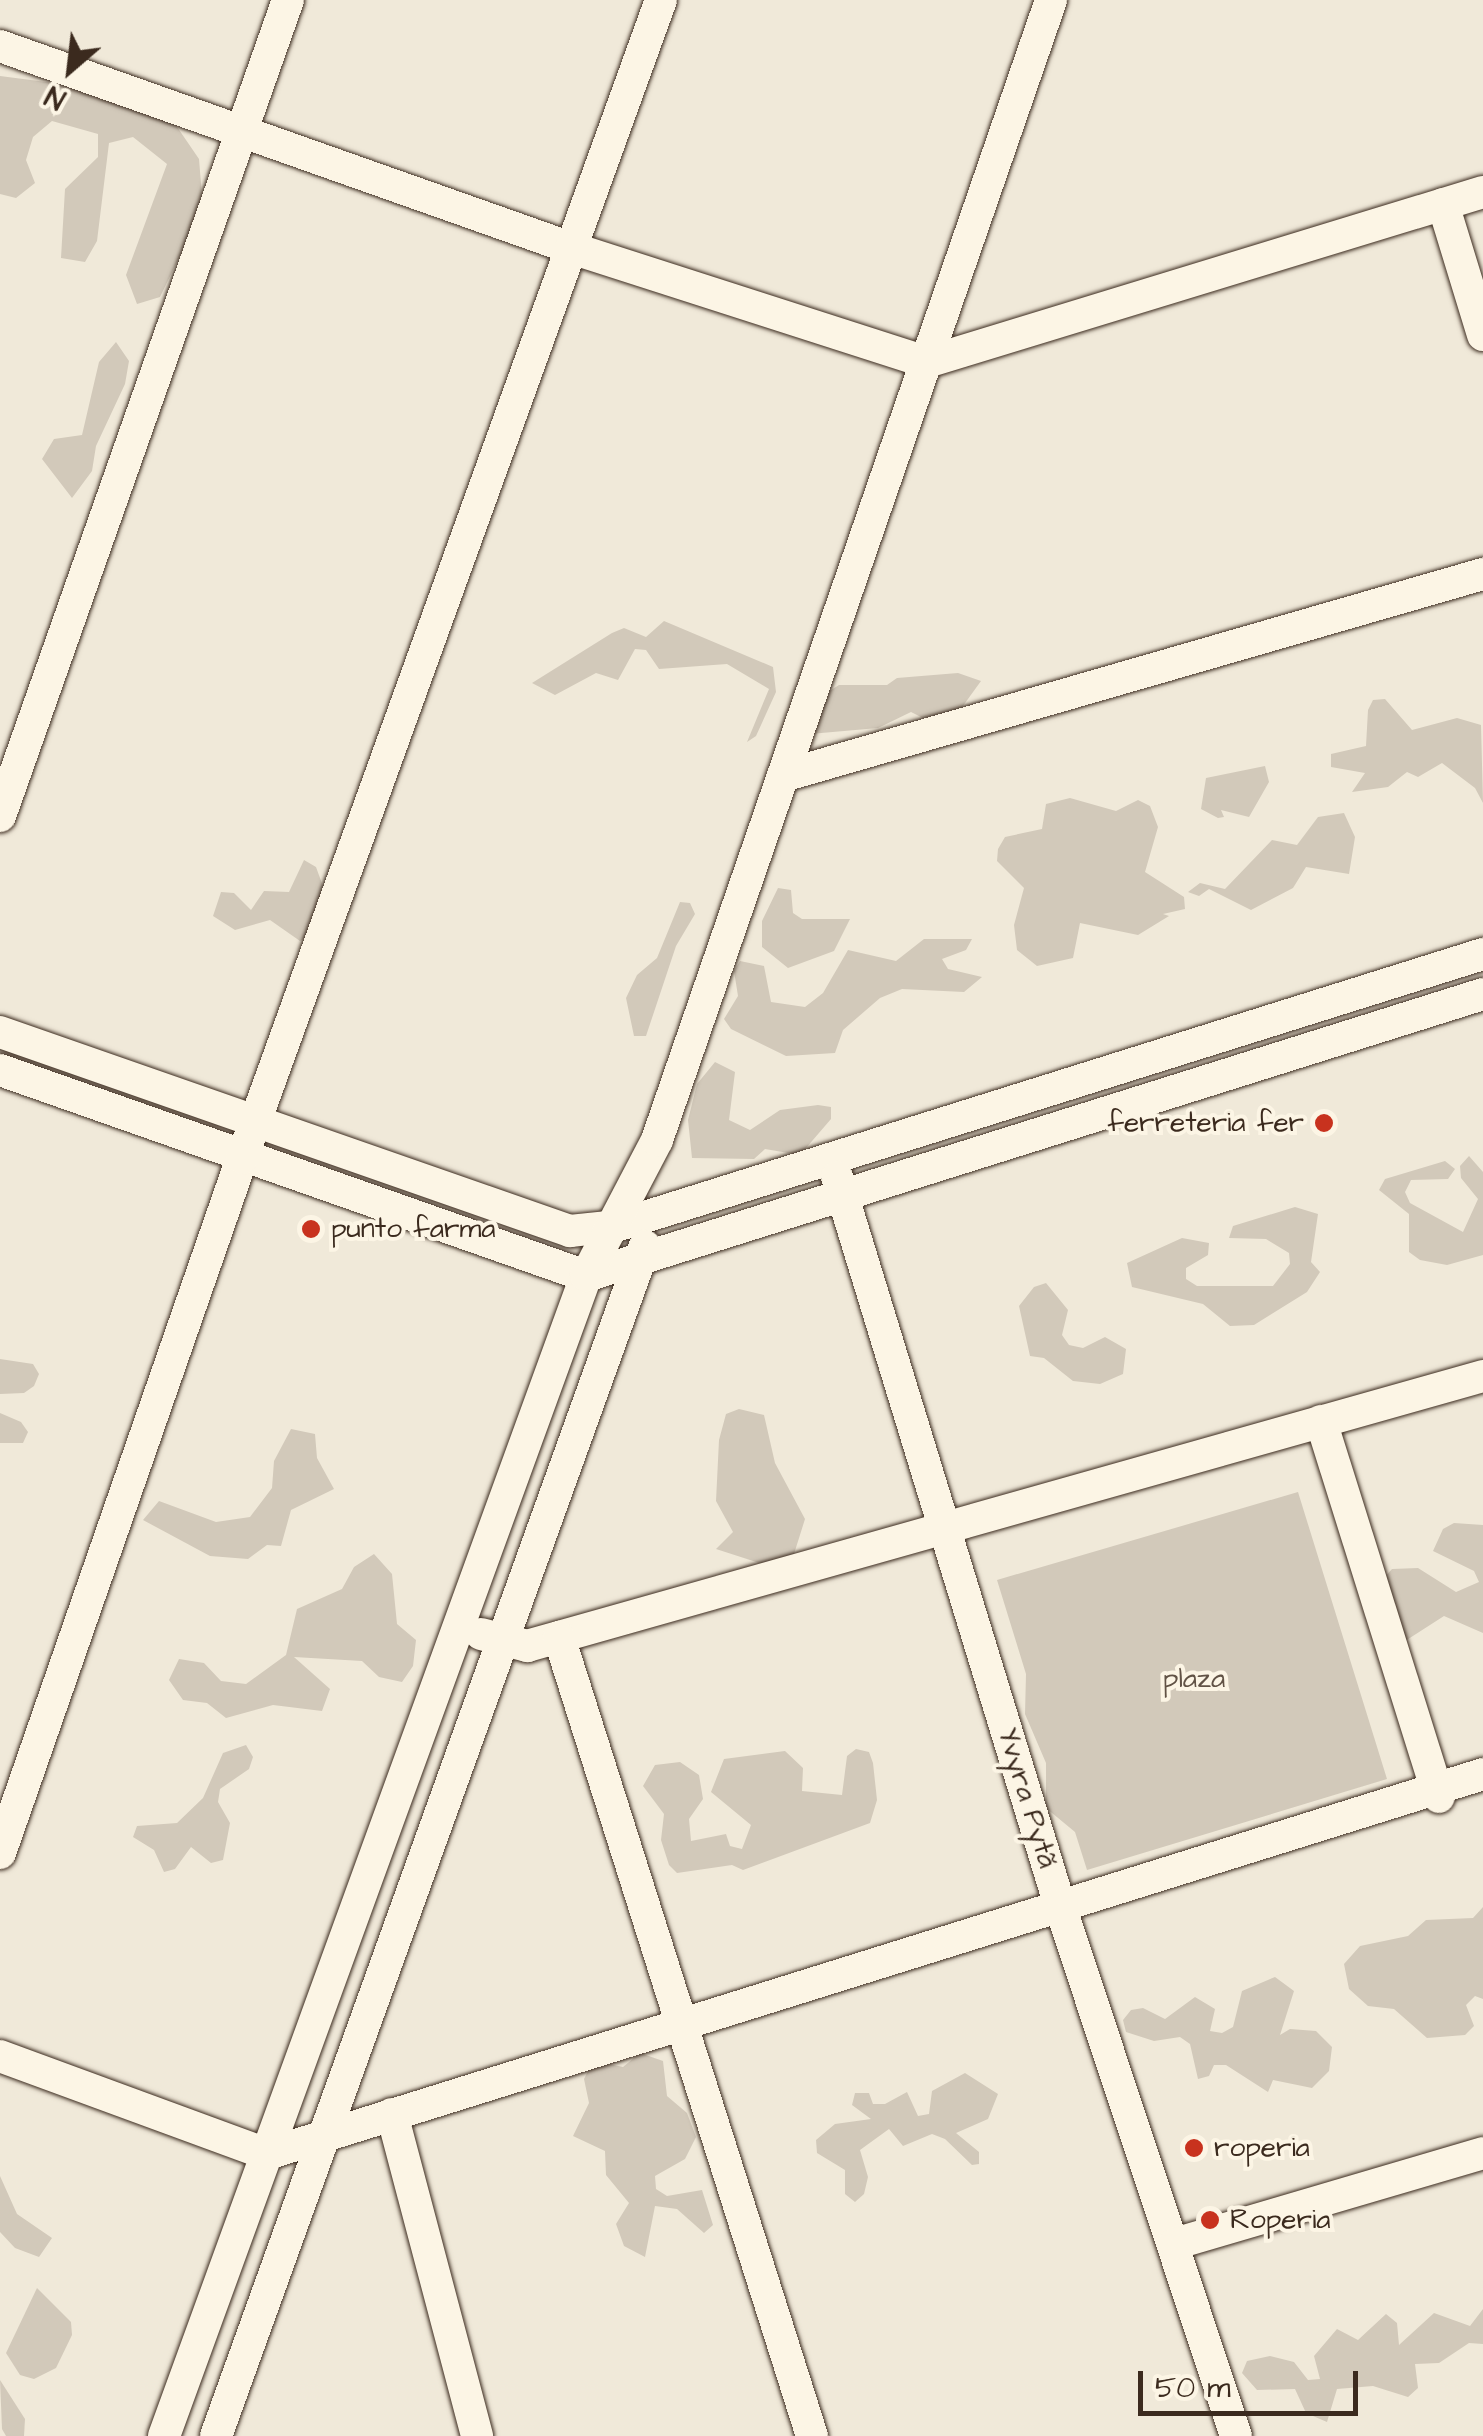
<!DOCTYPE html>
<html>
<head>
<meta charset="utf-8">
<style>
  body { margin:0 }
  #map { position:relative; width:1483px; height:2436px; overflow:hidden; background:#f0e9d9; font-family:"Architects Daughter",sans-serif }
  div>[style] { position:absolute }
  .green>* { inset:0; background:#d2c9ba }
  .roads { filter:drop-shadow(0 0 2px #3b2a1e) drop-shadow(0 0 2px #3b2a1e) }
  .street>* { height:32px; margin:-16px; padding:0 16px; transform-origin:16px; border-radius:16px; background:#fcf5e5 }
  .dots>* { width:28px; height:28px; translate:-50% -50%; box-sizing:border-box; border:5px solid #fcf5e5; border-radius:50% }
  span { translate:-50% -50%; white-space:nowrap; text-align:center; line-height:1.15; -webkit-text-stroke:8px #fcf5e5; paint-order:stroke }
  .poi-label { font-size:28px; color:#3b2a1e }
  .right { translate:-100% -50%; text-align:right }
  .left { translate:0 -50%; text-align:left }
  .park-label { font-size:28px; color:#615245 }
  .street-label { font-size:28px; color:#3b2a1e }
  .north { position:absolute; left:20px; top:20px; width:100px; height:100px; -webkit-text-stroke:8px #fcf5e5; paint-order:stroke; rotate:208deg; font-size:28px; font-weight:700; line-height:40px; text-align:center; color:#3b2a1e }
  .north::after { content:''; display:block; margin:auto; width:35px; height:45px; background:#3b2a1e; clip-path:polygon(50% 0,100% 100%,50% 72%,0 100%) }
  .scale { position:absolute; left:1138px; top:2371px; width:220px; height:45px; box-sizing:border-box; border:5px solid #3b2a1e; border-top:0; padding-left:12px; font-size:30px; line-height:35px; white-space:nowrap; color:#3b2a1e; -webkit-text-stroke:8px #fcf5e5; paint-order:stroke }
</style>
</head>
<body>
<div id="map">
  <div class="green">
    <div style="clip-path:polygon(0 76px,100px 89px,171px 118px,199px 159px,203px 208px,160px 297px,137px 304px,126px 275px,167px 164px,133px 137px,109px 143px,97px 241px,85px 262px,61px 258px,65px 189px,98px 157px,98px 134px,52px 121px,33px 137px,26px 160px,35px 183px,16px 198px,0 194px)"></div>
    <div style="clip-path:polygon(116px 342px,129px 361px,125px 384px,96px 446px,92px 471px,72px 498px,42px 459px,54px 439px,82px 435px,99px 362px)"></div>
    <div style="clip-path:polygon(664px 621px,773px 667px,776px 692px,756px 736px,747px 742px,769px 689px,727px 664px,659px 669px,646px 650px,635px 649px,618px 680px,596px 673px,555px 695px,532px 683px,612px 633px,624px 628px,646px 637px)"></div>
    <div style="clip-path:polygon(958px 673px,981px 681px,960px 710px,923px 718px,911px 712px,878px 728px,810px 734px,828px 692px,839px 685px,887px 685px,897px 678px)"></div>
    <div style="clip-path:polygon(1385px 699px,1412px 730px,1457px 718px,1481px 725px,1483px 803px,1475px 788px,1442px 763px,1418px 777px,1407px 772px,1388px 787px,1352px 792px,1365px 773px,1331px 767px,1331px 754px,1366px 746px,1368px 710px,1373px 700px)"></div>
    <div style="clip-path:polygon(1265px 766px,1269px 782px,1249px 817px,1221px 810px,1224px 817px,1218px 818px,1201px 809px,1206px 778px)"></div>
    <div style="clip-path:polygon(1070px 798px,1116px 811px,1138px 800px,1150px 806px,1158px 827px,1145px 872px,1184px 897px,1185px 909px,1163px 914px,1169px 916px,1138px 935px,1080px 923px,1073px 958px,1037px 966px,1017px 950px,1014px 925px,1024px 888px,997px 861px,998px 849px,1005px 837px,1042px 829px,1046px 804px)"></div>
    <div style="clip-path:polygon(1344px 813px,1355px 837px,1349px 874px,1306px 867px,1293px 888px,1251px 910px,1209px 889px,1199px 896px,1188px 892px,1200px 883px,1225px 889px,1272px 840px,1297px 845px,1318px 817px)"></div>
    <div style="clip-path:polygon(304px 860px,316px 867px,324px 889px,311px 935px,300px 941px,270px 920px,235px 930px,213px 916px,221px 892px,234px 893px,251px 910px,264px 891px,289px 892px)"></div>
    <div style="clip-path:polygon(778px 888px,791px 890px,793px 913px,802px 919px,850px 919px,834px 951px,788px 968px,762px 947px,762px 921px)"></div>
    <div style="clip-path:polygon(680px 902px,690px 903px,695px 914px,676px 946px,646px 1036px,634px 1036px,626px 998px,637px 975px,657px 958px)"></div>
    <div style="clip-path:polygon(924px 939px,972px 939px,966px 950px,942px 959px,948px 969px,982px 977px,964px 992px,902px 989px,880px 998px,843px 1030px,835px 1053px,786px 1056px,731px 1029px,724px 1019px,738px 996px,734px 971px,740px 961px,764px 966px,771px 1002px,805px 1007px,823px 993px,848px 950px,896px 961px)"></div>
    <div style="clip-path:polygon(715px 1062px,735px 1072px,729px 1120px,750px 1130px,780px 1110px,818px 1105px,831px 1107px,831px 1119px,800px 1155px,765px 1149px,754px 1159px,692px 1158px,688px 1120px,697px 1084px)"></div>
    <div style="clip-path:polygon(1469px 1156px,1483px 1172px,1483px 1255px,1447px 1265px,1420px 1260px,1409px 1252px,1409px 1214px,1379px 1190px,1385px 1179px,1445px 1161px,1455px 1169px,1448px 1179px,1411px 1180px,1405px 1192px,1410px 1203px,1463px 1232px,1478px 1199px,1461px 1178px,1460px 1166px)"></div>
    <div style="clip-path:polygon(1295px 1207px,1318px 1214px,1311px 1262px,1320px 1272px,1307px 1292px,1254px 1325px,1230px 1326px,1203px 1304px,1132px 1287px,1127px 1263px,1182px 1238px,1209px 1243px,1208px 1255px,1186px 1268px,1186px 1279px,1197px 1286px,1273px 1286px,1290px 1264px,1289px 1253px,1266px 1239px,1229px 1238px,1233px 1226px)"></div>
    <div style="clip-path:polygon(1046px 1283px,1068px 1310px,1062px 1335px,1069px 1345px,1083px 1348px,1105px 1337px,1126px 1349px,1123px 1374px,1100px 1384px,1073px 1381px,1044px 1358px,1030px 1356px,1019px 1306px,1034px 1287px)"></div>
    <div style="clip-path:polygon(0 1359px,33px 1364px,39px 1374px,34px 1386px,24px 1393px,0 1394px)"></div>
    <div style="clip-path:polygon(739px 1409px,764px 1415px,775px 1463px,805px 1519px,794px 1554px,772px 1567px,716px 1549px,733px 1532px,716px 1501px,719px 1440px,726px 1414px)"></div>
    <div style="clip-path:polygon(0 1413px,21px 1422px,28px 1432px,23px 1443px,0 1443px)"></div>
    <div style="clip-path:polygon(291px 1429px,315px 1434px,317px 1458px,334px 1489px,291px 1510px,281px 1546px,267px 1545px,248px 1559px,210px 1556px,143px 1520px,159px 1501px,216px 1522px,250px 1517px,272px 1488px,274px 1461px)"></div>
    <div style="clip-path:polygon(1298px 1492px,1387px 1779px,1087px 1870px,1075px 1832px,1046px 1808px,1046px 1763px,1025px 1714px,1026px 1674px,997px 1580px)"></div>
    <div style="clip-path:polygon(1454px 1523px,1483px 1525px,1483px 1633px,1444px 1616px,1402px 1643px,1384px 1578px,1392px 1569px,1418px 1568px,1456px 1592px,1479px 1582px,1474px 1571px,1433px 1551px,1443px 1529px)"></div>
    <div style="clip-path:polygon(374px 1554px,392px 1574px,397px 1624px,416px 1640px,413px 1666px,402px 1682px,379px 1677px,362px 1661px,294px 1657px,330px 1689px,322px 1711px,273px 1705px,226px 1718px,207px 1703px,183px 1700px,169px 1680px,179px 1659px,204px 1663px,221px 1681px,246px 1684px,286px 1655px,297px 1609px,342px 1589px,354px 1567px)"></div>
    <div style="clip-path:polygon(246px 1745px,253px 1757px,249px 1769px,220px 1789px,218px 1802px,230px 1823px,223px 1860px,211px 1863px,191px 1847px,175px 1869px,164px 1872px,154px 1850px,133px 1837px,137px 1826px,177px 1823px,203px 1798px,223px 1753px)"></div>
    <div style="clip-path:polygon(856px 1749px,869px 1752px,873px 1763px,877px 1800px,870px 1823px,743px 1870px,732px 1865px,677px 1873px,669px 1865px,661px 1840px,664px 1814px,643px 1786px,655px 1765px,680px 1762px,699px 1775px,703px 1799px,689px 1819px,691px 1841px,726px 1834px,730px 1846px,742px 1849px,751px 1825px,711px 1792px,724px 1759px,785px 1751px,803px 1768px,802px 1791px,842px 1795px,847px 1756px)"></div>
    <div style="clip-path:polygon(1483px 1907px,1483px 1999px,1475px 1996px,1466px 2005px,1474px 2026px,1465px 2035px,1427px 2038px,1394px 2009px,1368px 2006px,1349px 1989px,1344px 1964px,1360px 1946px,1408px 1936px,1426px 1920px,1473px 1918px)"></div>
    <div style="clip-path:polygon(1275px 1977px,1294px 1991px,1280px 2035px,1290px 2029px,1316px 2031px,1332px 2047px,1329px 2071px,1312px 2088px,1273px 2080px,1268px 2092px,1226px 2065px,1214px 2065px,1209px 2076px,1198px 2079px,1190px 2044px,1180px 2037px,1154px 2041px,1126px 2032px,1123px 2020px,1131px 2010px,1143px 2008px,1165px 2019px,1195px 1997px,1215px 2009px,1210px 2031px,1222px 2033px,1233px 2027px,1242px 1991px)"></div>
    <div style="clip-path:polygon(640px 2053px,663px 2061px,667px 2096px,687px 2113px,696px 2137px,685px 2159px,655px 2176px,656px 2189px,667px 2196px,702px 2190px,713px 2225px,704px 2233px,677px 2209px,655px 2206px,645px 2257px,624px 2246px,616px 2224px,629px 2203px,606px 2175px,605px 2151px,573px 2136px,589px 2103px,584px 2079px,589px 2069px,600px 2062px,623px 2067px)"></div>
    <div style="clip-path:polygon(965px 2073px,998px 2094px,988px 2119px,956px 2133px,979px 2152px,979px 2164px,972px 2165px,945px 2139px,932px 2134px,903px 2146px,889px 2129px,860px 2150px,868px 2177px,864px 2194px,855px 2202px,845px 2194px,845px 2170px,817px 2153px,816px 2140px,835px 2124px,871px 2119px,852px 2105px,855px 2093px,869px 2093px,873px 2104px,885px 2104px,907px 2092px,918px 2116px,929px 2114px,932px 2091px)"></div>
    <div style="clip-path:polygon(0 2176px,17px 2214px,52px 2238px,39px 2257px,15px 2248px,0 2232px)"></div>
    <div style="clip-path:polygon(37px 2288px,71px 2322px,72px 2335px,56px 2368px,34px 2379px,20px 2375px,6px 2353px)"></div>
    <div style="clip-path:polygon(1483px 2309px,1483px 2344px,1469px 2343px,1439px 2363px,1415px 2364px,1418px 2388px,1408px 2397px,1373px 2386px,1337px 2389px,1327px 2422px,1306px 2413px,1295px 2389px,1257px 2390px,1242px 2373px,1247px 2361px,1270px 2356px,1294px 2362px,1308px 2380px,1320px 2379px,1314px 2356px,1337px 2329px,1358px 2340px,1386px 2314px,1397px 2323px,1399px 2345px,1434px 2313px,1470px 2326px)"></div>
    <div style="clip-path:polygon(0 2380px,25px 2419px,24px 2436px,6px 2436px,2px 2429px)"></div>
  </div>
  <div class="roads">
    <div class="street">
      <div style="left:0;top:46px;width:606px;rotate:19.48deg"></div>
      <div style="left:571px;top:248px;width:374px;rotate:17.8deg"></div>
      <div style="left:927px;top:362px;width:581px;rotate:-17deg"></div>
      <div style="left:1443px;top:204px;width:137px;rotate:73deg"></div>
      <div style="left:783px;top:776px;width:729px;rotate:-16.1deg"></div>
      <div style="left:0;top:816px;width:865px;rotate:-70.56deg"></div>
      <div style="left:0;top:1032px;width:604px;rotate:19.25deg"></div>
      <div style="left:570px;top:1231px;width:46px;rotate:-6.2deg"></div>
      <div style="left:616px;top:1226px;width:909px;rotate:-17.42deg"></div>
      <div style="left:0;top:1070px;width:621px;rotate:19.37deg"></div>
      <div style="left:586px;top:1276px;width:940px;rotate:-17.45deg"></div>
      <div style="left:837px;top:1177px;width:762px;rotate:72.99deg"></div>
      <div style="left:1060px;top:1906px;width:558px;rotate:71.63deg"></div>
      <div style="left:1321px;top:1421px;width:394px;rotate:72.6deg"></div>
      <div style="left:481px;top:1634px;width:48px;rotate:14.6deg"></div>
      <div style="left:527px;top:1646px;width:993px;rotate:-15.77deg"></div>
      <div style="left:559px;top:1637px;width:838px;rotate:72.43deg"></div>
      <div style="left:0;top:1853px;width:736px;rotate:-70.8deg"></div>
      <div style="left:242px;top:1158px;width:1231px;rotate:-70.11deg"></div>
      <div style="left:0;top:2056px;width:284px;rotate:20.2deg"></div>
      <div style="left:267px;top:2154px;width:1274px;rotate:-17.35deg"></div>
      <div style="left:392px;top:2114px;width:333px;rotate:75.2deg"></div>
      <div style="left:1174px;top:2244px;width:322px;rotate:-16.4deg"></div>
      <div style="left:164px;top:2436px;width:1234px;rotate:-70.01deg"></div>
      <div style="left:586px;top:1276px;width:153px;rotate:-62.4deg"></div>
      <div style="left:657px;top:1140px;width:1206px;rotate:-70.93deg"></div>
      <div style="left:216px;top:2436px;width:1265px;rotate:-70.18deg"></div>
    </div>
  </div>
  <div class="dots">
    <div style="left:1324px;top:1123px;background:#c8321e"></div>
    <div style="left:311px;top:1229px;background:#c8321e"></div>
    <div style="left:1194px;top:2148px;background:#c8321e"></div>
    <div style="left:1210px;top:2220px;background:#c8321e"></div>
  </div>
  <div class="poi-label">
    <span class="right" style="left:1304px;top:1123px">ferreteria fer</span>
    <span class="left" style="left:331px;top:1229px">punto farma</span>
    <span class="left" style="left:1214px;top:2148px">roperia</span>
    <span class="left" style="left:1230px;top:2220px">Roperia</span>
  </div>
  <div class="park-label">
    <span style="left:1194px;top:1679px">plaza</span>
  </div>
  <div class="street-label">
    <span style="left:1027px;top:1798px;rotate:73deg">Yvyra Pytã</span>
  </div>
  <div class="north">N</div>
  <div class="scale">50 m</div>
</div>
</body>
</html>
